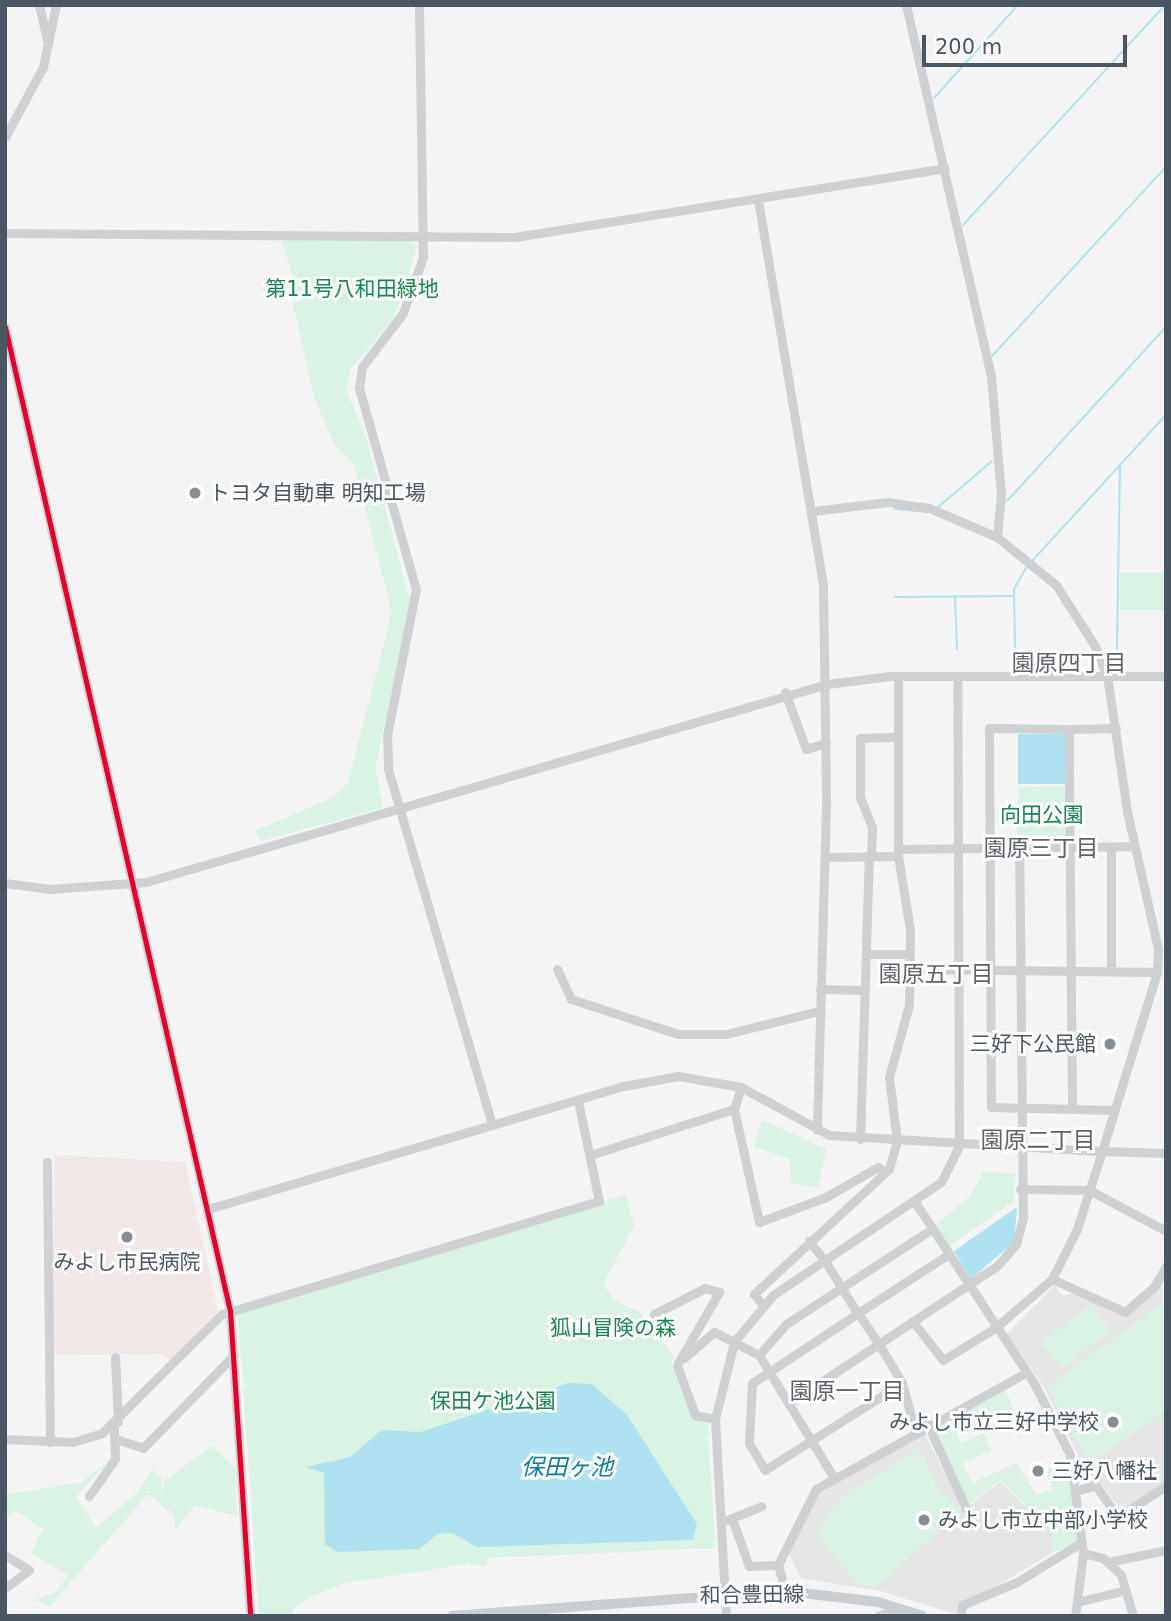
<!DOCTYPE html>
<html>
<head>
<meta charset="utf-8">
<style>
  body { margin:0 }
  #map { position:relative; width:1171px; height:1621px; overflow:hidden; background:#f4f4f4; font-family:"DejaVu Sans","Noto Sans JP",sans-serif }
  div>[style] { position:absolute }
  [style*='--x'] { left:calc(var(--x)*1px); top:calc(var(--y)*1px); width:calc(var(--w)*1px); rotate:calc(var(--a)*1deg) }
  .education>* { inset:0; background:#e6e5e6 }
  .medical>* { inset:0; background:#f1e7e6 }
  .green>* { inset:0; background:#d9f2e3 }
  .water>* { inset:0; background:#aee2f0 }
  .stream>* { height:2px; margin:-1px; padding:0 1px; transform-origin:1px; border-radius:1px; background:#aee2f0 }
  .minor>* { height:9px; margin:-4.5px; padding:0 4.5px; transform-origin:4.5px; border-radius:4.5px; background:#ced0d2 }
  .major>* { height:10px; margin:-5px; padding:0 5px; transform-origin:5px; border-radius:5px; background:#caced1 }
  .bus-1>* { height:5px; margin:-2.5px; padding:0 2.5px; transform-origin:2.5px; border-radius:2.5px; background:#e4002b }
  .dots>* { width:19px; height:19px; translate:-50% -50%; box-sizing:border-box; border:4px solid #fff; border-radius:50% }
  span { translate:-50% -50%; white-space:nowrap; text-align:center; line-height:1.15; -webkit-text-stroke:6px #fff; paint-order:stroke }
  .park-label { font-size:21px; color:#17864f }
  .poi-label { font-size:21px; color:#4a5661 }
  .left { translate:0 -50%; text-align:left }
  .right { translate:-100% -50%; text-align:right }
  .street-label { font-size:21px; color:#4a5661 }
  .neighbourhood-label { font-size:23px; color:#5f6368 }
  .water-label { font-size:23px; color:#0c7c9b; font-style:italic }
  .frame { position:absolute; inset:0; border:7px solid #4a5661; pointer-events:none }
  .scale { position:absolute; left:922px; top:35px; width:205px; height:32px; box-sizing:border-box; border:4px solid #4a5661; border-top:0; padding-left:9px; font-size:21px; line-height:24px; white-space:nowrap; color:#4a5661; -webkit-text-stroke:5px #fff; paint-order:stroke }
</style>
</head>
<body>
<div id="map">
  <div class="education">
    <div style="clip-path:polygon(1162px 1281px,1166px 1483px,1124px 1512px,1098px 1482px,1083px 1485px,1079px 1457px,1044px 1387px,1007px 1334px,1055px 1285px,1063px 1296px,1076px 1292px,1126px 1316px)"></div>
    <div style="clip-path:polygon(923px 1430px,963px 1510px,1000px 1482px,1051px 1531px,1054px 1552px,974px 1599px,959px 1615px,880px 1591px,801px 1578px,789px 1554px,812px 1499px)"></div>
  </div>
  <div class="medical">
    <div style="clip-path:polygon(55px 1155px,185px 1162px,218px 1311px,170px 1361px,163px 1354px,52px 1355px)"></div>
  </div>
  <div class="green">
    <div style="clip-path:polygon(281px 238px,409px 239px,417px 247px,394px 318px,351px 369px,346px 389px,367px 440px,411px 604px,375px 767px,383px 808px,261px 841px,255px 831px,334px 797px,348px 783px,392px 612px,354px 465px,333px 442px,314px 397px,293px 303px,300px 300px)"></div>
    <div style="clip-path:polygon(1120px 573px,1166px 573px,1166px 610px,1120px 610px)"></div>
    <div style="clip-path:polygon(1066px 786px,1066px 843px,1017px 843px,1018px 787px)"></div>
    <div style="clip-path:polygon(762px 1120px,826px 1149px,818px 1187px,791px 1183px,790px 1159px,754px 1147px)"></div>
    <div style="clip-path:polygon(983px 1172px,1015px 1174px,1014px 1201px,949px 1246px,936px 1225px,971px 1195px)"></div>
    <div style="clip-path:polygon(626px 1195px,634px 1226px,604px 1283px,613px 1300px,640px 1312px,675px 1358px,671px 1362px,686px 1401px,708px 1421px,715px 1548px,487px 1558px,486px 1566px,467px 1564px,345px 1583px,312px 1596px,292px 1610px,294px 1616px,259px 1616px,238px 1314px)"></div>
    <div style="clip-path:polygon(1163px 1303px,1166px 1411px,1089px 1464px,1047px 1386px)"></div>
    <div style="clip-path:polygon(1091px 1304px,1112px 1331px,1062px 1369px,1042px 1342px)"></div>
    <div style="clip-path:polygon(1004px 1386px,1013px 1409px,998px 1418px,980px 1413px,956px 1432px,961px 1443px,984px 1433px,991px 1450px,963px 1463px,972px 1483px,1016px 1463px,1037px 1495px,1053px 1489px,1047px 1470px,1068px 1461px,1079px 1540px,1055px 1552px,1051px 1530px,1000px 1480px,969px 1504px,963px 1498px,932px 1426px)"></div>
    <div style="clip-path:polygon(212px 1446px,235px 1468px,237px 1516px,195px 1505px,175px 1530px,175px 1516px,148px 1494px,50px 1606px,35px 1600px,56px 1592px,68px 1575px,31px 1553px,43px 1529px,15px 1510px,5px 1518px,5px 1495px,82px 1482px,111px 1459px,76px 1497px,96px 1528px,139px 1491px,152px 1469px,162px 1479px,161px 1499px,164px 1481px)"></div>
    <div style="clip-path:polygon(919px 1448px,940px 1492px,961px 1512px,876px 1587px,857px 1584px,816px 1532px,842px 1496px)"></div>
  </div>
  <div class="water">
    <div style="clip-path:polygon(1018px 734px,1066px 734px,1065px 784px,1018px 784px)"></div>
    <div style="clip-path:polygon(1017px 1207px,1014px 1242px,971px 1279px,954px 1251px)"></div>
    <div style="clip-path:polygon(569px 1383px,592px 1384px,627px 1415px,697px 1524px,693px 1540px,477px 1547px,452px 1533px,438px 1534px,419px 1549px,337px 1552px,325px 1544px,324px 1473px,306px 1467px,350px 1457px,382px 1430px,420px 1432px)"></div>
  </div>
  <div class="stream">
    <div style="--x:934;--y:98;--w:125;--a:-47.9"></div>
    <div style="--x:963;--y:225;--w:299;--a:-47.4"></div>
    <div style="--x:992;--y:356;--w:257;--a:-47.4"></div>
    <div style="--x:1007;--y:501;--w:236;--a:-47.6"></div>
    <div style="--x:937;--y:508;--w:72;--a:-40.5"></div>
    <div style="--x:895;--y:509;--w:34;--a:5"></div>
    <div style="--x:1032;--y:561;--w:198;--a:-47.5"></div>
    <div style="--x:895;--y:597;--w:118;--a:-0.5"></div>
    <div style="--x:955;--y:597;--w:52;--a:87.8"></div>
    <div style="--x:1015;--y:647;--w:58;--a:-91"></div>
    <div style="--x:1014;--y:589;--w:28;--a:-60"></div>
    <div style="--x:1117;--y:650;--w:185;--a:-89.1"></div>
  </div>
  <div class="minor">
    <div style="--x:39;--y:5;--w:40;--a:77"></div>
    <div style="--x:419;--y:5;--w:252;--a:89.1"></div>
    <div style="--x:423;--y:257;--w:59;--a:109.7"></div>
    <div style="--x:403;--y:313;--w:68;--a:127.2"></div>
    <div style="--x:362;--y:367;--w:21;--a:98"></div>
    <div style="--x:359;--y:388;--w:209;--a:74.2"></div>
    <div style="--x:416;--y:589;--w:149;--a:101.2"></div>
    <div style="--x:387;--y:735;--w:34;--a:88"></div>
    <div style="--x:388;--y:769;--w:371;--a:73.7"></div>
    <div style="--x:906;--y:5;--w:381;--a:77.1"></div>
    <div style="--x:991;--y:376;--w:118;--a:85.2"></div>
    <div style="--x:1001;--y:494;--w:43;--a:95.3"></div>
    <div style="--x:5;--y:137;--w:80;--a:-61.5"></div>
    <div style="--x:43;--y:67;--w:63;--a:-78.2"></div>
    <div style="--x:758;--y:200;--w:391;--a:80.4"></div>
    <div style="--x:823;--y:586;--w:218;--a:89.2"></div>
    <div style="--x:826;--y:804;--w:326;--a:91.6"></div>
    <div style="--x:5;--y:233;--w:510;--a:0.45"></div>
    <div style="--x:515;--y:237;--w:435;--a:-9.1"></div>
    <div style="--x:5;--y:327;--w:1009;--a:77.12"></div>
    <div style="--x:230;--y:1311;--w:306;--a:86.2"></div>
    <div style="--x:785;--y:692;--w:61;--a:69.8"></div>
    <div style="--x:806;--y:749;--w:21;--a:-17"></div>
    <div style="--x:1069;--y:729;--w:80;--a:-179.3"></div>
    <div style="--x:989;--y:728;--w:379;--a:89.7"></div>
    <div style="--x:991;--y:1107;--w:124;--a:1.4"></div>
    <div style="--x:1111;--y:848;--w:122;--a:90"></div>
    <div style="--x:899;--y:849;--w:235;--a:-0.7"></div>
    <div style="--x:871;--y:856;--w:29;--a:-88"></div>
    <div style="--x:872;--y:827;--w:31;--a:-112"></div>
    <div style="--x:860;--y:798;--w:60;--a:-90"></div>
    <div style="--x:860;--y:738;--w:38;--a:-2"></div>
    <div style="--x:825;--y:857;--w:73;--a:-0.8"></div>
    <div style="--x:5;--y:883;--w:45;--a:7.6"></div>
    <div style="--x:50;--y:889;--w:96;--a:-4.2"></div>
    <div style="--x:146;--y:882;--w:709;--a:-16.21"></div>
    <div style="--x:827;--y:684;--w:64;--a:-7.1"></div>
    <div style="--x:891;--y:676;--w:275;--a:0"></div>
    <div style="--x:866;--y:954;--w:43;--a:0"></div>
    <div style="--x:557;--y:969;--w:33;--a:65"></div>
    <div style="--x:571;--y:999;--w:113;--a:18.1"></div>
    <div style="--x:678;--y:1034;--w:48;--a:0"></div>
    <div style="--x:726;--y:1034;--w:96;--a:-13.9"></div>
    <div style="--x:909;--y:969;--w:248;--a:0.7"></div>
    <div style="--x:820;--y:989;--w:44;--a:1.3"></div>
    <div style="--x:734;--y:1109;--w:23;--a:-72"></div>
    <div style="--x:1072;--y:1109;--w:380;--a:-90.5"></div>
    <div style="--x:1069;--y:729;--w:47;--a:-1.2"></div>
    <div style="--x:860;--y:1139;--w:283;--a:-88.2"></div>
    <div style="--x:593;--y:1154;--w:148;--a:-17.7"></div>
    <div style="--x:734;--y:1109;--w:116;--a:77.5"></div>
    <div style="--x:759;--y:1222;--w:69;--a:-20.3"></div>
    <div style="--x:824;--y:1198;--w:62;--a:-29.9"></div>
    <div style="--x:878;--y:1167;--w:9;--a:32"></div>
    <div style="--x:47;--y:1162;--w:280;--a:89.4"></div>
    <div style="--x:1020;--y:1189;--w:69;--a:0.8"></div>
    <div style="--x:1089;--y:1190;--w:87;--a:28"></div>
    <div style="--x:915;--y:1202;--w:219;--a:56.7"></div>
    <div style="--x:1035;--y:1385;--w:78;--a:63.4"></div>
    <div style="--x:1070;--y:1455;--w:99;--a:82.4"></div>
    <div style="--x:1083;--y:1553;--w:64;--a:97.2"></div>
    <div style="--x:208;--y:1209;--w:434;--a:-16.5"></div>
    <div style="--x:624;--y:1086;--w:55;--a:-10.5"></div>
    <div style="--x:678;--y:1076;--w:64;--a:9.9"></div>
    <div style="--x:741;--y:1087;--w:100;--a:28.6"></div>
    <div style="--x:829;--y:1135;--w:273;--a:3.4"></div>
    <div style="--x:1102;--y:1151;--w:187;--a:-72.9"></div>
    <div style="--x:1157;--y:972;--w:23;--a:-88"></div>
    <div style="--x:1158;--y:949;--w:141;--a:-102.7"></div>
    <div style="--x:1127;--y:811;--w:136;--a:-98.4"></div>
    <div style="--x:1107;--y:676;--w:32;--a:-112"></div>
    <div style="--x:1095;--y:646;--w:72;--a:-122.6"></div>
    <div style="--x:1056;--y:585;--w:76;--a:-140.9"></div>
    <div style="--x:997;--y:537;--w:74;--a:-156.9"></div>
    <div style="--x:929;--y:508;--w:41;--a:-171.7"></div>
    <div style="--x:888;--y:502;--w:75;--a:173.1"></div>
    <div style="--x:809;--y:1241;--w:26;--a:51"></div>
    <div style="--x:825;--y:1261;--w:59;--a:58.2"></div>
    <div style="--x:856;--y:1311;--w:3;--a:45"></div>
    <div style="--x:858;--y:1313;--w:37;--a:56"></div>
    <div style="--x:879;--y:1344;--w:45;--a:59.5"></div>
    <div style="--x:902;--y:1383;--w:162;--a:147.6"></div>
    <div style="--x:765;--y:1470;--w:31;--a:-121"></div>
    <div style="--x:749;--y:1443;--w:60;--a:-87.1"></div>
    <div style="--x:752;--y:1383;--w:20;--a:-33"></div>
    <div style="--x:769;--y:1372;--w:107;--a:-33.5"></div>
    <div style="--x:858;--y:1313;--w:108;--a:-33"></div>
    <div style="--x:1052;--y:1279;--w:80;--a:24.3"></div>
    <div style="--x:1125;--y:1312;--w:38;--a:-41"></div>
    <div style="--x:1154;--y:1287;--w:24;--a:-60"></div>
    <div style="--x:762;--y:1304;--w:13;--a:-129"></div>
    <div style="--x:754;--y:1294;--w:184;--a:-42.8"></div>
    <div style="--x:889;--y:1169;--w:29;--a:-74"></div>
    <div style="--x:897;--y:1141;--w:64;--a:-97.1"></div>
    <div style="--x:889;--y:1077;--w:75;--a:-74.5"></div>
    <div style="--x:909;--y:1005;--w:75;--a:-89.2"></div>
    <div style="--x:910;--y:930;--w:75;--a:-99.2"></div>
    <div style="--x:898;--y:856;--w:180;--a:-90"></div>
    <div style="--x:654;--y:1314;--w:57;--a:-27"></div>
    <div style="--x:705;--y:1288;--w:15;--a:16"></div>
    <div style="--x:719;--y:1292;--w:84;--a:119.9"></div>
    <div style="--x:677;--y:1365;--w:53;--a:70.2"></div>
    <div style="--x:695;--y:1415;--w:20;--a:11"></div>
    <div style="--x:914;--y:1323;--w:47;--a:51.9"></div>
    <div style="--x:943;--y:1360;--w:61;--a:-31.6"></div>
    <div style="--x:995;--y:1328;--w:75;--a:-40.7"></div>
    <div style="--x:1052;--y:1279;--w:56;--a:-63.4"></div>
    <div style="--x:1077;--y:1229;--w:82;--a:-72.2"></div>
    <div style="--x:1102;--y:1151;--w:64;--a:1.8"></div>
    <div style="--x:759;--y:1355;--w:41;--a:-48.9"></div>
    <div style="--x:786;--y:1324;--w:174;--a:-33.1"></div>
    <div style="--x:115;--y:1357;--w:65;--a:87.4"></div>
    <div style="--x:684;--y:1358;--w:40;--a:-41"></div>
    <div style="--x:714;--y:1332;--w:51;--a:27.1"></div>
    <div style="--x:759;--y:1355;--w:144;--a:58.6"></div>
    <div style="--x:902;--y:1383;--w:50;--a:74.8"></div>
    <div style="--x:789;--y:1403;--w:249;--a:-33.4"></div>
    <div style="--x:997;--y:1266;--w:29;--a:-49"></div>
    <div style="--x:1016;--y:1244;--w:28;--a:-75"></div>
    <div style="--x:1023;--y:1217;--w:369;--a:-90.6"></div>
    <div style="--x:927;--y:1423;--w:94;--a:65.4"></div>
    <div style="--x:5;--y:1439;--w:68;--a:2.5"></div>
    <div style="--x:73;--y:1442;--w:30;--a:-17"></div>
    <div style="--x:102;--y:1433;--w:169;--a:-44.8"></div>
    <div style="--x:222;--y:1314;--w:394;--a:-16.7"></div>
    <div style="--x:599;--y:1201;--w:102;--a:-101.9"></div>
    <div style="--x:119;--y:1440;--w:25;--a:18"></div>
    <div style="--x:143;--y:1448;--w:130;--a:-45.6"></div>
    <div style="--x:1078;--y:1490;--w:18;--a:-13"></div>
    <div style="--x:1096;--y:1486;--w:38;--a:55"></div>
    <div style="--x:1118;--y:1517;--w:57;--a:-32.9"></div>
    <div style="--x:89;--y:1496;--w:45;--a:-54.9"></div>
    <div style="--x:115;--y:1459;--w:35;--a:-92"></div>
    <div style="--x:732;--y:1519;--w:50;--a:70.1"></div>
    <div style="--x:749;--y:1566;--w:29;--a:-2"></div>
    <div style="--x:727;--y:1520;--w:37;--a:-22"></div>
    <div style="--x:1083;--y:1553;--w:21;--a:14"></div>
    <div style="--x:1103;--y:1558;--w:25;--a:43"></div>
    <div style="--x:1121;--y:1575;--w:43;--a:73.7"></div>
    <div style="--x:5;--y:1555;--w:28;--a:32"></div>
    <div style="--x:29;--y:1570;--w:30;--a:143"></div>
    <div style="--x:1108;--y:1562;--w:59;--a:-11.7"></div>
    <div style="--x:785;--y:1591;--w:27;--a:-105"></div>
    <div style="--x:778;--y:1565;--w:85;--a:-63.4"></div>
    <div style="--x:816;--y:1489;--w:239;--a:-29"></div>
    <div style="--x:1077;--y:1602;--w:50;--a:-13.8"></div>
    <div style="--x:726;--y:1616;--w:197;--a:-93.2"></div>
    <div style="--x:715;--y:1419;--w:79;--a:-76.1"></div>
    <div style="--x:734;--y:1342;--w:61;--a:-50.3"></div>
    <div style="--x:773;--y:1295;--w:202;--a:-33.9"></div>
    <div style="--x:941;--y:1182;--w:40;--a:-63.4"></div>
    <div style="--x:959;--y:1146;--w:469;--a:-90.2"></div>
    <div style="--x:878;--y:1616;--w:23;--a:-20"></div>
    <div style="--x:961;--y:1616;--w:11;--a:-85"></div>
    <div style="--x:962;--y:1605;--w:60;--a:-22.7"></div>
    <div style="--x:1017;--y:1582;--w:76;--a:-31.6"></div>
  </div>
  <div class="major">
    <div style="--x:452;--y:1616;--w:334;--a:-4.3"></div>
    <div style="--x:785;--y:1591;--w:94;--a:6.7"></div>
    <div style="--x:878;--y:1602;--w:47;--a:17.3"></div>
  </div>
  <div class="bus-1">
    <div style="--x:5;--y:327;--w:1009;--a:77.12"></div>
    <div style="--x:230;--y:1311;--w:306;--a:86.2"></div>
  </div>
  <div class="dots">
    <div style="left:195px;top:493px;background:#868d94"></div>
    <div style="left:1110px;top:1044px;background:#868d94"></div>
    <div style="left:127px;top:1237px;background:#868d94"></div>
    <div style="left:1113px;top:1422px;background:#868d94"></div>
    <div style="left:1038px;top:1471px;background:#868d94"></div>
    <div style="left:924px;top:1520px;background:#868d94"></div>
  </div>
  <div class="park-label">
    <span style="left:352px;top:289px">第11号八和田緑地</span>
    <span style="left:1042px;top:815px">向田公園</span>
    <span style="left:613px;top:1328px">狐山冒険の森</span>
    <span style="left:493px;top:1401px">保田ケ池公園</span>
  </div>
  <div class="poi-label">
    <span class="left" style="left:209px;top:493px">トヨタ自動車 明知工場</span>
    <span class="right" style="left:1096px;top:1044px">三好下公民館</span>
    <span style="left:127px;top:1262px">みよし市民病院</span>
    <span class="right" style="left:1099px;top:1422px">みよし市立三好中学校</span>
    <span class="left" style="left:1052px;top:1471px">三好八幡社</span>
    <span class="left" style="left:938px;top:1520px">みよし市立中部小学校</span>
  </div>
  <div class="street-label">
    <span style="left:752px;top:1595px;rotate:-1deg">和合豊田線</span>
  </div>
  <div class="neighbourhood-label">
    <span style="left:1069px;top:663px">園原四丁目</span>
    <span style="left:1041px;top:848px">園原三丁目</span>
    <span style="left:936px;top:974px">園原五丁目</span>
    <span style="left:1038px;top:1140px">園原二丁目</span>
    <span style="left:847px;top:1391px">園原一丁目</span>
  </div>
  <div class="water-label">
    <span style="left:567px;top:1467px">保田ヶ池</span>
  </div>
  <div class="frame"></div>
  <div class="scale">200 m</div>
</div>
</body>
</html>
